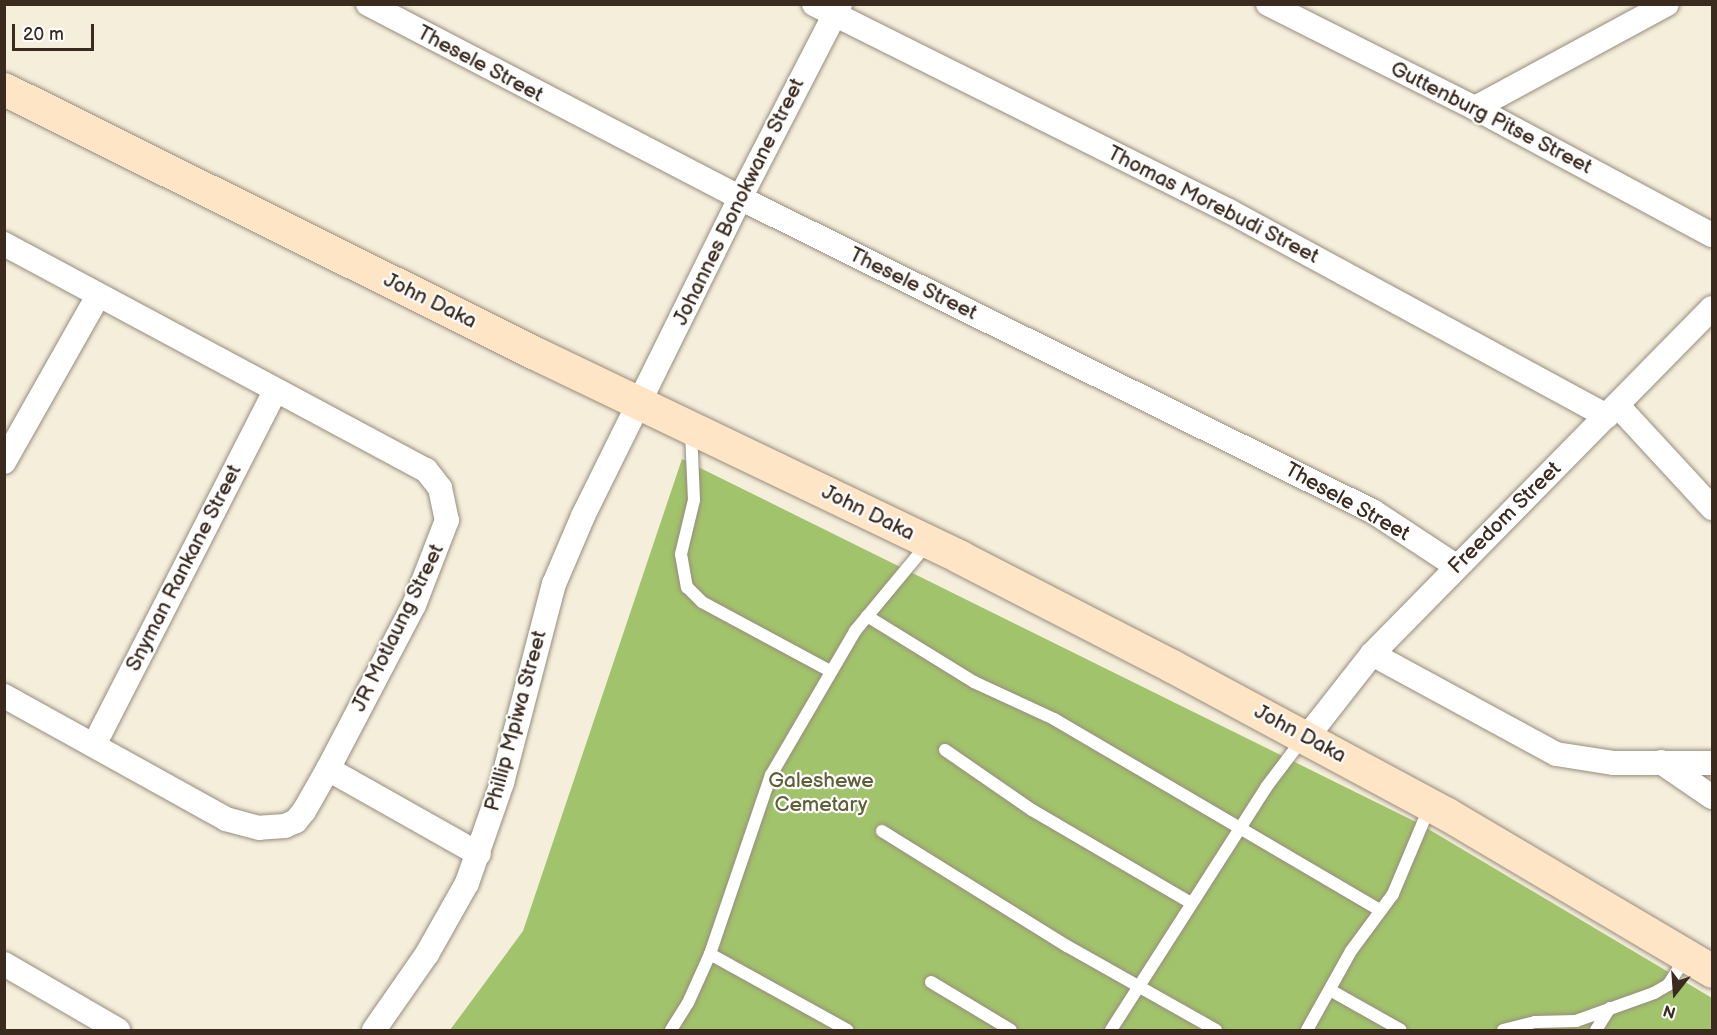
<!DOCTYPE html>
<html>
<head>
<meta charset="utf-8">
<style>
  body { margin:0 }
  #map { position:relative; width:1717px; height:1035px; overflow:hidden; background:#f4eedb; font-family:"Balsamiq Sans",sans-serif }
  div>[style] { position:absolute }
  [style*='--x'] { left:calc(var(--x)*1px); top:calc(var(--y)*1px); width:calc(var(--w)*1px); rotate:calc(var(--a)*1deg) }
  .green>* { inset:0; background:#a1c36b }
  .roads { filter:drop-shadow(0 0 2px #988c7c) drop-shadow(0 0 2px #988c7c) }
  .lane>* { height:12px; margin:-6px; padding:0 6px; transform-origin:6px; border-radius:6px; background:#fff }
  .street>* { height:24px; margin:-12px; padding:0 12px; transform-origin:12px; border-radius:12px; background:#fff }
  .secondary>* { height:33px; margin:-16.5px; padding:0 16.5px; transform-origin:16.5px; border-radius:16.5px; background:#fee5c5 }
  span { translate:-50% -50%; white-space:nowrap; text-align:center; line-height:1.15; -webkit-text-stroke:4.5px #fff; paint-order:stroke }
  .street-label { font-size:21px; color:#3b2a1e }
  .park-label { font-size:21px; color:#5f6039 }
  .frame { position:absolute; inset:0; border:6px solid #3b2a1e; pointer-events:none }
  .north { position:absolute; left:1645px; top:963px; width:60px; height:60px; -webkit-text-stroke:4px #fff; paint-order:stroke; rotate:197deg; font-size:16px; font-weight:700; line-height:24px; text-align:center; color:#3b2a1e }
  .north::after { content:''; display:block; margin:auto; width:21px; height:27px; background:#3b2a1e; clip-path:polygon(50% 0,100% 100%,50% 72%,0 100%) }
  .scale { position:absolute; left:12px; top:24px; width:82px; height:27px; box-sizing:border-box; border:3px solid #3b2a1e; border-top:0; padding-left:8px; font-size:18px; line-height:21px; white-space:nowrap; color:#3b2a1e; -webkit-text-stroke:4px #fff; paint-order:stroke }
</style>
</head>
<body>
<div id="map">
  <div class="green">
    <div style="clip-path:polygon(682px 459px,1420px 824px,1712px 998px,1712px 1030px,450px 1030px,523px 931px)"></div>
  </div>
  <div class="roads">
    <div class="lane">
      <div style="--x:691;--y:431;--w:69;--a:87.5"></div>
      <div style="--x:694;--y:500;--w:56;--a:103.5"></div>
      <div style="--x:681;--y:554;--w:34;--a:80"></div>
      <div style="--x:687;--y:587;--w:21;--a:45"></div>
      <div style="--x:702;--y:602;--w:145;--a:28.3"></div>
      <div style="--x:867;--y:616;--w:126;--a:31.7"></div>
      <div style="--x:974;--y:682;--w:88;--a:24.8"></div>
      <div style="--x:1054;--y:719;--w:378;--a:30.4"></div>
      <div style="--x:945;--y:750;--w:106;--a:34.6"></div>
      <div style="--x:1032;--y:810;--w:184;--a:30.3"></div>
      <div style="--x:882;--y:831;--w:218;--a:31.9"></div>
      <div style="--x:1067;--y:946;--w:171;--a:29.4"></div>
      <div style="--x:710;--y:954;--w:157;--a:29"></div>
      <div style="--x:931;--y:982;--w:93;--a:31"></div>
      <div style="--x:1330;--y:990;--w:81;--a:29.4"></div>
      <div style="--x:671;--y:1030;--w:32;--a:-58"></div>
      <div style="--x:688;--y:1003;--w:54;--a:-65.8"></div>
      <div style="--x:710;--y:954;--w:189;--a:-71.2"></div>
      <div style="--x:771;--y:775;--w:167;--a:-59.7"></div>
      <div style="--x:855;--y:631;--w:114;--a:-50.3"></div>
      <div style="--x:1111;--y:1030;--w:290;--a:-57.4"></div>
      <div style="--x:1267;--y:786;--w:61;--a:-52.9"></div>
      <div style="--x:1307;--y:1030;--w:90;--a:-60.9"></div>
      <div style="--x:1351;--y:951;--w:71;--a:-53.6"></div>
      <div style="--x:1393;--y:894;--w:95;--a:-67.2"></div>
      <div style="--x:1503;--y:1030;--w:33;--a:-14"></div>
      <div style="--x:1535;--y:1022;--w:41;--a:-1.4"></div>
      <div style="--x:1576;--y:1021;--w:83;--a:-19.7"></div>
      <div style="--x:1654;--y:993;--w:16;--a:-30"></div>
      <div style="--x:1668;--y:985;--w:33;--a:-57"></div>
      <div style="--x:1596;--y:1030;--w:26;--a:-58"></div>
    </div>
    <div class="street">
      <div style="--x:368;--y:4;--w:420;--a:27.5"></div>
      <div style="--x:740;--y:198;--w:707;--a:26.35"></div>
      <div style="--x:1374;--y:512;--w:98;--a:33.4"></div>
      <div style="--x:814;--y:4;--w:464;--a:26.5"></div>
      <div style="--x:1229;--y:211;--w:430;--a:28.5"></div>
      <div style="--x:1268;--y:4;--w:232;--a:26.7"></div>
      <div style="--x:1475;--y:108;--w:269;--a:28.2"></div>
      <div style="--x:1475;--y:108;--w:218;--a:-28.4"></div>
      <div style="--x:4;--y:244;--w:479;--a:28.2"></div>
      <div style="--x:426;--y:470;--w:23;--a:52"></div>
      <div style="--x:440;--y:488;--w:33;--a:78"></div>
      <div style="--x:447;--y:520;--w:91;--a:111.2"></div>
      <div style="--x:414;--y:605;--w:185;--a:117.7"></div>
      <div style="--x:328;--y:769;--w:48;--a:119.7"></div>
      <div style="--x:304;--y:811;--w:13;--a:129"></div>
      <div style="--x:296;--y:821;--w:12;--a:156"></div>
      <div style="--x:285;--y:826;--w:26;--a:176"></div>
      <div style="--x:259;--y:828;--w:34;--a:-165"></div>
      <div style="--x:226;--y:819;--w:254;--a:-151"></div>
      <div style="--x:1618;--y:406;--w:139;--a:47.3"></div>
      <div style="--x:4;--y:462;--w:191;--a:-60.5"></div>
      <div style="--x:1372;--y:654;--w:209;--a:28.5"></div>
      <div style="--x:1556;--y:754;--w:59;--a:8.8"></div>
      <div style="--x:1614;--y:763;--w:98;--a:0"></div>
      <div style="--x:1307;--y:737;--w:105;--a:-51.9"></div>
      <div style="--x:1372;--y:654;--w:485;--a:-45.5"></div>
      <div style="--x:94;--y:745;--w:398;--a:-62.9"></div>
      <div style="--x:1661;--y:762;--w:62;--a:34.5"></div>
      <div style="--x:328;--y:769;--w:173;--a:29.4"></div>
      <div style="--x:4;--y:964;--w:132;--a:30.1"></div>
      <div style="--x:374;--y:1030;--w:93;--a:-55.1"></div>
      <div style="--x:427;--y:954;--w:81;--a:-60.6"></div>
      <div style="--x:467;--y:883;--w:106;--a:-70.7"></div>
      <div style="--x:502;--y:783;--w:206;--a:-75.4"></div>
      <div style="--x:554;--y:584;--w:74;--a:-66.9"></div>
      <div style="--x:583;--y:516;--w:355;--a:-63.7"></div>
      <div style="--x:740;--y:198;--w:218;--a:-62.7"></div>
    </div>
    <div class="secondary">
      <div style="--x:4;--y:89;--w:597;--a:26.44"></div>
      <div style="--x:539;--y:355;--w:467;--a:25.6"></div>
      <div style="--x:960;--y:557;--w:238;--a:27.2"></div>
      <div style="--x:1172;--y:666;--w:312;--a:28.3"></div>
      <div style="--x:1447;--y:814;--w:308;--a:30.6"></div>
    </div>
  </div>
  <div class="street-label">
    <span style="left:480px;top:64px;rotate:28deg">Thesele Street</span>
    <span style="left:1491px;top:118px;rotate:27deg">Guttenburg Pitse Street</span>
    <span style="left:739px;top:202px;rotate:-64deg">Johannes Bonokwane Street</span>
    <span style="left:1213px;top:205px;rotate:27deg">Thomas Morebudi Street</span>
    <span style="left:913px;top:284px;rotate:26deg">Thesele Street</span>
    <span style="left:430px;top:301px;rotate:26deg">John Daka</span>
    <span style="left:1347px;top:502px;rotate:29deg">Thesele Street</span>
    <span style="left:868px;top:513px;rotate:26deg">John Daka</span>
    <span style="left:1505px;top:518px;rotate:-45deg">Freedom Street</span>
    <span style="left:184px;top:568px;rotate:-63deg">Snyman Rankane Street</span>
    <span style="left:398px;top:628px;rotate:-64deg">JR Motlaung Street</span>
    <span style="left:516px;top:721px;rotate:-75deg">Phillip Mpiwa Street</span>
    <span style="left:1300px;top:734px;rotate:28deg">John Daka</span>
  </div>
  <div class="park-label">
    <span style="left:821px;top:793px">Galeshewe<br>Cemetary</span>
  </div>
  <div class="frame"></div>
  <div class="north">N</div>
  <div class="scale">20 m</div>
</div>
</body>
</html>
